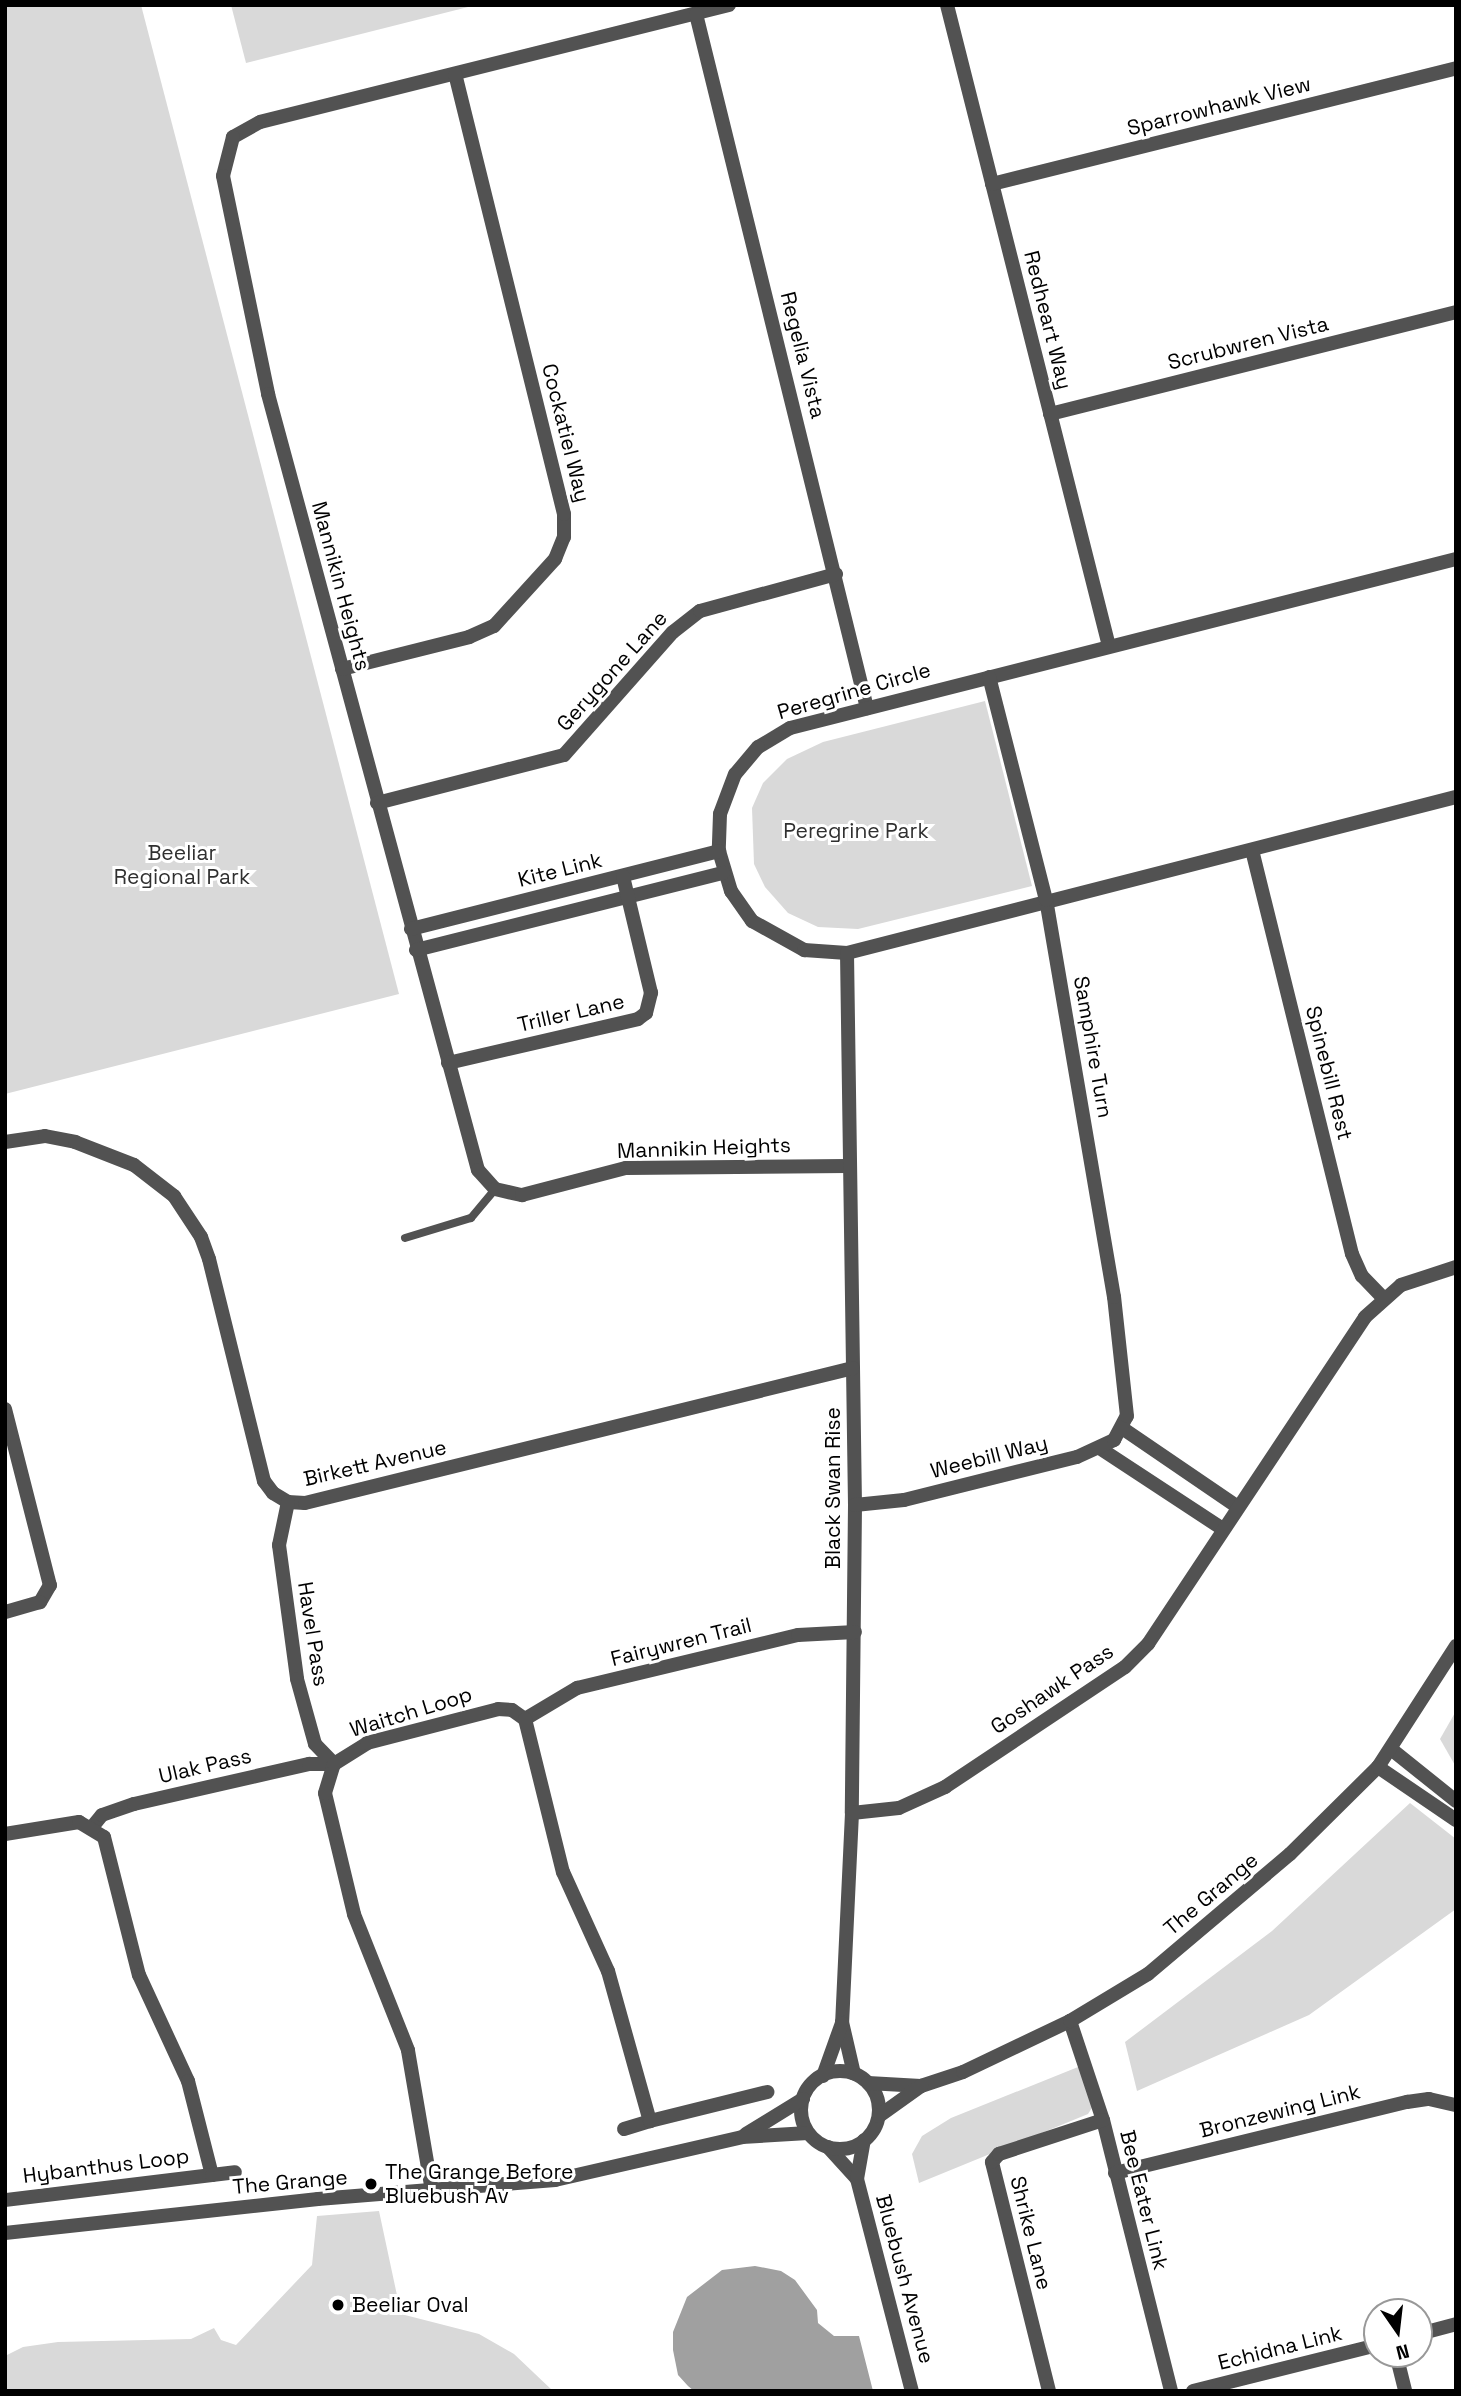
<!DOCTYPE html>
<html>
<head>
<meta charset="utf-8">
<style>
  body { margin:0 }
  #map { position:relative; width:1461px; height:2396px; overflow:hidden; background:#fff; font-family:"Space Grotesk",sans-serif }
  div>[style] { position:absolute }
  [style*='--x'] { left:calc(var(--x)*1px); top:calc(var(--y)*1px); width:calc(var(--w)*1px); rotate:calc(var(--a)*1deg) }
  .green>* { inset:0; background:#d9d9d9 }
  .water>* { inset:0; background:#a0a0a0 }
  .service>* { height:8px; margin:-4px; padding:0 4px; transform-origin:4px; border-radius:4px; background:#525252 }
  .minor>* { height:14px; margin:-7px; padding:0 7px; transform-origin:7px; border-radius:7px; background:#525252 }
  .tertiary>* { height:14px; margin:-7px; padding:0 7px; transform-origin:7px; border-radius:7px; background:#525252 }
  .tertiary>.ring { margin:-7px; padding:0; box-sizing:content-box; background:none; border:14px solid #525252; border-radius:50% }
  .dots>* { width:19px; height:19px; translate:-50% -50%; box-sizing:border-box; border:4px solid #fff; border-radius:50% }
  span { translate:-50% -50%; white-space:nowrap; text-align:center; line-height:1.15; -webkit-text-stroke:6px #fff; paint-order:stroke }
  .street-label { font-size:21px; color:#000 }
  .park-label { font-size:21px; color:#303030 }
  .poi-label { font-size:21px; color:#000 }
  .left { translate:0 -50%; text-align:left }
  .frame { position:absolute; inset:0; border:7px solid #000; pointer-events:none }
  .north { position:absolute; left:1363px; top:2298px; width:70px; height:70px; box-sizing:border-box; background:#fff; border:2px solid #999; border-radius:50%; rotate:166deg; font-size:19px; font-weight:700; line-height:28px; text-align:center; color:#000 }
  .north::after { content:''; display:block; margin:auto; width:24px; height:32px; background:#000; clip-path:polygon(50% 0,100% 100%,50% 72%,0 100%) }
</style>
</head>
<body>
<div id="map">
  <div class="green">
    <div style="clip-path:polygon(5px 5px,141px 5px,399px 994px,5px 1094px)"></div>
    <div style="clip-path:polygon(231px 5px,476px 5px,246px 63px)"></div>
    <div style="clip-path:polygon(985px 701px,1032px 886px,858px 929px,818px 927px,788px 913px,765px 887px,754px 864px,752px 808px,763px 783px,787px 759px,823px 742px)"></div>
    <div style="clip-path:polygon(1456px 1711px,1456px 1767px,1440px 1739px)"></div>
    <div style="clip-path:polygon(1410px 1803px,1456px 1839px,1456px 1909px,1309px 2015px,1137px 2091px,1125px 2042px,1272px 1931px)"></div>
    <div style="clip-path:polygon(1083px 2065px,1095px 2103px,1088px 2114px,919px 2183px,912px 2154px,922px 2136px,951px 2118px)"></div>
    <div style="clip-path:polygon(379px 2211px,401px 2314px,479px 2334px,514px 2354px,553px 2391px,5px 2391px,5px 2356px,23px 2347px,58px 2342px,191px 2339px,214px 2328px,221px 2340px,236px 2345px,312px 2265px,317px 2216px)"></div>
  </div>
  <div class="water">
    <div style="clip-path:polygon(755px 2266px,781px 2271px,795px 2280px,817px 2310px,818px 2323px,834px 2336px,859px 2336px,873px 2391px,694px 2391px,688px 2386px,678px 2375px,673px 2350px,673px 2332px,687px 2297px,722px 2270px)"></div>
  </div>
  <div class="service">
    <div style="--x:405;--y:1238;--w:69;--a:-16.9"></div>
    <div style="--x:471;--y:1218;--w:38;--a:-50"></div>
  </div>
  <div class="minor">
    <div style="--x:729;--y:5;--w:483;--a:166"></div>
    <div style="--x:260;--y:122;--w:31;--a:151"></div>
    <div style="--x:233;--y:137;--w:40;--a:104.4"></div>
    <div style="--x:223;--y:176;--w:223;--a:78.3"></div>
    <div style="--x:268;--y:394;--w:804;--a:74.86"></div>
    <div style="--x:478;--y:1170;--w:25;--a:48"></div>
    <div style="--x:495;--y:1189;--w:28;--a:13"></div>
    <div style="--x:522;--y:1195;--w:107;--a:-14.6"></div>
    <div style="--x:626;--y:1168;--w:221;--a:-0.5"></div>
    <div style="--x:947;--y:5;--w:661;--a:75.82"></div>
    <div style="--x:696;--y:14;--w:715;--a:76.16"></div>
    <div style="--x:992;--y:184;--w:478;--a:-14"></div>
    <div style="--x:1050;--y:414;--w:419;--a:-14.1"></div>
    <div style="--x:1456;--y:559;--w:687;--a:165.76"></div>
    <div style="--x:790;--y:728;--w:37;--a:149"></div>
    <div style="--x:758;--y:747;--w:35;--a:130"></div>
    <div style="--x:735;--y:774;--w:43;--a:110.6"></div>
    <div style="--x:720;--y:814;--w:37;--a:92"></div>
    <div style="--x:719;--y:851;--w:42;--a:73.3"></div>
    <div style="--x:731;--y:891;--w:37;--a:55"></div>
    <div style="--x:752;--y:921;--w:60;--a:29.1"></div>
    <div style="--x:804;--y:950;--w:43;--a:4"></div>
    <div style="--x:847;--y:953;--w:629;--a:-14.37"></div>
    <div style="--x:342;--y:669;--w:131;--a:-14.1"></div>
    <div style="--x:469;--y:637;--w:27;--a:-24"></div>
    <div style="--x:494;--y:626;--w:91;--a:-47.7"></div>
    <div style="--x:555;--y:559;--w:24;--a:-68"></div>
    <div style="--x:564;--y:537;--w:23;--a:-90"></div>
    <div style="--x:564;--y:514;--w:453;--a:-103.9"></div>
    <div style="--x:377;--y:803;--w:193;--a:-14.4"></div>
    <div style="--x:564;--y:755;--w:164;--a:-48.5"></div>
    <div style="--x:673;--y:632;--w:34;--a:-38"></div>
    <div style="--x:700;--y:611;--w:141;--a:-15.2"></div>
    <div style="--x:1252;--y:850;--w:416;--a:76.1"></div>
    <div style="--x:1352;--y:1254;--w:24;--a:66"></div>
    <div style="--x:1362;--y:1276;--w:30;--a:46"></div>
    <div style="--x:411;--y:929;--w:318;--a:-14.2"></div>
    <div style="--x:416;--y:950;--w:317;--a:-14.1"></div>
    <div style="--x:847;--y:953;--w:552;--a:89.17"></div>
    <div style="--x:855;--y:1505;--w:308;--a:90.6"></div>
    <div style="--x:852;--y:1813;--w:209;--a:92.7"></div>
    <div style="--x:842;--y:2022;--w:53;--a:77"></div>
    <div style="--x:448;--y:1063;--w:195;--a:-13"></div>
    <div style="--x:638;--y:1019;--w:10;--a:-37"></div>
    <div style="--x:646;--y:1013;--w:21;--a:-76"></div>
    <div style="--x:651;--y:993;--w:120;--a:-103.5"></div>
    <div style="--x:5;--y:1142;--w:40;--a:-8.5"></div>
    <div style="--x:45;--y:1136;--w:31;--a:11"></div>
    <div style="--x:75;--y:1142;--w:63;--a:21.3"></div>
    <div style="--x:134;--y:1165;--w:51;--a:37.8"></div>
    <div style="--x:174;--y:1196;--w:49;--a:56.6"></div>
    <div style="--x:201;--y:1237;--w:23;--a:70"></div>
    <div style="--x:209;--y:1259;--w:229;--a:76.1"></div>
    <div style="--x:264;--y:1481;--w:15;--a:53"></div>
    <div style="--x:273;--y:1493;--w:17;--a:31"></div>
    <div style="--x:288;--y:1502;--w:17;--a:3"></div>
    <div style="--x:305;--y:1503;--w:564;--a:-13.84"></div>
    <div style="--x:5;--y:1409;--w:182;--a:75.7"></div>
    <div style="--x:50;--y:1585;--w:20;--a:120"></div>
    <div style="--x:40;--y:1602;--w:36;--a:164"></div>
    <div style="--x:1122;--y:1428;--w:140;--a:34.3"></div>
    <div style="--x:1101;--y:1449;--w:146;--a:33.3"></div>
    <div style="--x:288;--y:1502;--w:44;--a:101.8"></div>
    <div style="--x:279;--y:1545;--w:135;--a:82.3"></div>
    <div style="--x:297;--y:1679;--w:67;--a:74.5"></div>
    <div style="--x:315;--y:1744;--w:28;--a:46"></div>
    <div style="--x:855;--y:1505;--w:49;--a:-5.8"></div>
    <div style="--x:904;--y:1500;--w:178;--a:-14"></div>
    <div style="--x:1077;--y:1457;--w:41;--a:-24.7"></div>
    <div style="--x:1114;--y:1440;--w:27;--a:-62"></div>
    <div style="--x:1127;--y:1416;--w:120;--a:-96.2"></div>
    <div style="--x:1114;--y:1297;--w:403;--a:-99.7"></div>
    <div style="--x:1046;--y:900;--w:230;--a:-104.3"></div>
    <div style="--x:525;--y:1719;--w:61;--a:-30.8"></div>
    <div style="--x:577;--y:1688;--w:227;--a:-13.5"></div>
    <div style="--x:798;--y:1635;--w:57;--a:-3"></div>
    <div style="--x:1391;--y:1749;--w:83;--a:38.7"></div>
    <div style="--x:1378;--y:1767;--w:94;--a:34.2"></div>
    <div style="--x:852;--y:1813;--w:47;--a:-6.1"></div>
    <div style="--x:899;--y:1808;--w:51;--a:-24.5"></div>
    <div style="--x:945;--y:1787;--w:216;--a:-33.7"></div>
    <div style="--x:1125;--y:1667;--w:33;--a:-45"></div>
    <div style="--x:1148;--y:1644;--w:392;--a:-56.4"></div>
    <div style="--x:1365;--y:1317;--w:48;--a:-41.6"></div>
    <div style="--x:1401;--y:1285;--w:58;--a:-18.1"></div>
    <div style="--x:93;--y:1826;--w:14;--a:-51"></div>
    <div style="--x:102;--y:1815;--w:34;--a:-19"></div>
    <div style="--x:134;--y:1804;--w:180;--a:-12.9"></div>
    <div style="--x:309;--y:1764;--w:25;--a:0"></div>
    <div style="--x:5;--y:1834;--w:75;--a:-9.2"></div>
    <div style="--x:79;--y:1822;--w:29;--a:31"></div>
    <div style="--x:104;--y:1837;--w:142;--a:75.8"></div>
    <div style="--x:139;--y:1975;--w:117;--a:65.2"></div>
    <div style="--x:188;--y:2081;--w:97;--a:75.7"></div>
    <div style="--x:212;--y:2175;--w:209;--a:173.1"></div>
    <div style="--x:1070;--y:2021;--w:104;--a:71.6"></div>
    <div style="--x:1103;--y:2120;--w:279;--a:75.9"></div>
    <div style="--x:823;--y:2076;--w:56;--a:-70.3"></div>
    <div style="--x:624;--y:2129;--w:27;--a:-17"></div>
    <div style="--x:828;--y:2147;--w:43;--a:47.8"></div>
    <div style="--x:857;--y:2179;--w:219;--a:75.5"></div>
    <div style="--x:1115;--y:2173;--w:301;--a:-13.7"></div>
    <div style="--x:1407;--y:2102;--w:22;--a:-8"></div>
    <div style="--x:1429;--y:2099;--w:28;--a:13"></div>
    <div style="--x:212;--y:2175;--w:23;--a:-7"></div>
    <div style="--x:857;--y:2179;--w:39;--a:-80"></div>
    <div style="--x:432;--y:2191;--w:143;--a:-99.7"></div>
    <div style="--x:408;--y:2050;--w:146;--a:-111.7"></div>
    <div style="--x:354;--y:1914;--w:124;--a:-103.5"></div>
    <div style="--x:325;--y:1793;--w:30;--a:-73"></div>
    <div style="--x:334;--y:1764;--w:39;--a:-32"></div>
    <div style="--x:367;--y:1743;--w:135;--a:-14.5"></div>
    <div style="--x:498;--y:1709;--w:14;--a:4"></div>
    <div style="--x:512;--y:1710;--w:16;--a:35"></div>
    <div style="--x:525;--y:1719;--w:158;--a:76.1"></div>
    <div style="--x:563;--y:1872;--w:109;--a:65.6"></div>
    <div style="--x:608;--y:1971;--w:156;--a:74.4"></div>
    <div style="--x:650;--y:2121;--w:121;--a:-13.9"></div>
    <div style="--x:1419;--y:2334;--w:38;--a:-15"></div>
    <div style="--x:1396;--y:2354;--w:38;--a:76"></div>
    <div style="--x:1049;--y:2391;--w:236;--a:-104"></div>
    <div style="--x:992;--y:2162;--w:11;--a:-49"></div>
    <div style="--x:999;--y:2154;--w:109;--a:-18.1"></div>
    <div style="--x:1193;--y:2391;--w:190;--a:-14"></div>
  </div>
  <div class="tertiary">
    <div class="ring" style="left:801px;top:2071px;width:64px;height:64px"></div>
    <div style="--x:868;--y:2083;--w:53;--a:3.2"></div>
    <div style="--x:921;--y:2086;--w:44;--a:-18.4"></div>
    <div style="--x:963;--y:2072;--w:119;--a:-25.5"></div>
    <div style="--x:1070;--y:2021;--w:91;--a:-31.1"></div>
    <div style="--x:1148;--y:1974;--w:186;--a:-40.2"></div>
    <div style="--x:1290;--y:1854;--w:124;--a:-44.7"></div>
    <div style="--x:1378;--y:1767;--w:144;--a:-57.2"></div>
    <div style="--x:879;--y:2116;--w:52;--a:-35.5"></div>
    <div style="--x:746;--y:2134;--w:67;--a:-31.6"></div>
    <div style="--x:5;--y:2233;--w:315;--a:-6.2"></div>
    <div style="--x:318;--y:2199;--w:238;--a:-4.6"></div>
    <div style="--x:555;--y:2180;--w:192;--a:-12.9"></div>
    <div style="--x:742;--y:2137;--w:66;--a:-3.5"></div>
  </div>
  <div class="dots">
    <div style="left:371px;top:2184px;background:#000"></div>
    <div style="left:338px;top:2305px;background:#000"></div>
  </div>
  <div class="street-label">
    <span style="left:1219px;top:106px;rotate:-14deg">Sparrowhawk View</span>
    <span style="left:1048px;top:320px;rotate:76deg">Redheart Way</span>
    <span style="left:1248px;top:343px;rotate:-14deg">Scrubwren Vista</span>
    <span style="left:803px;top:355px;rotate:76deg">Regelia Vista</span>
    <span style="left:566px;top:433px;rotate:76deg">Cockatiel Way</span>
    <span style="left:341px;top:586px;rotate:75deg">Mannikin Heights</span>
    <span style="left:612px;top:671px;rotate:-48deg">Gerygone Lane</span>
    <span style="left:854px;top:691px;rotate:-16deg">Peregrine Circle</span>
    <span style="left:560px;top:870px;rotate:-14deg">Kite Link</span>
    <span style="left:571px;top:1013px;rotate:-13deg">Triller Lane</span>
    <span style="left:1093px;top:1047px;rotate:80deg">Samphire Turn</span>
    <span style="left:1329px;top:1073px;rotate:76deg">Spinebill Rest</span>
    <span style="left:704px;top:1148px;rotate:-2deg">Mannikin Heights</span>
    <span style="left:989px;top:1457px;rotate:-14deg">Weebill Way</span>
    <span style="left:375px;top:1463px;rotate:-13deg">Birkett Avenue</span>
    <span style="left:833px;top:1488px;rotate:-90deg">Black Swan Rise</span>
    <span style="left:313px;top:1634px;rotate:81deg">Havel Pass</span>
    <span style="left:681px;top:1642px;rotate:-14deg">Fairywren Trail</span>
    <span style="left:1052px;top:1689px;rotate:-34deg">Goshawk Pass</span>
    <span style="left:411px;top:1712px;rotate:-17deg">Waitch Loop</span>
    <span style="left:205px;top:1766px;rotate:-13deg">Ulak Pass</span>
    <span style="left:1211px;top:1894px;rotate:-40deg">The Grange</span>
    <span style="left:1280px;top:2111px;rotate:-14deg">Bronzewing Link</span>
    <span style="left:106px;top:2166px;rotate:-7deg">Hybanthus Loop</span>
    <span style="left:290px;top:2182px;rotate:-5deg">The Grange</span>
    <span style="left:1144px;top:2200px;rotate:76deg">Bee Eater Link</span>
    <span style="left:1031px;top:2233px;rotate:76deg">Shrike Lane</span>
    <span style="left:905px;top:2279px;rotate:75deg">Bluebush Avenue</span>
    <span style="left:1280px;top:2348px;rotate:-14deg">Echidna Link</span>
  </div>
  <div class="park-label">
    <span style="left:856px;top:831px">Peregrine Park</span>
    <span style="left:182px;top:865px">Beeliar<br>Regional Park</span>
  </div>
  <div class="poi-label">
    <span class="left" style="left:385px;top:2184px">The Grange Before<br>Bluebush Av</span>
    <span class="left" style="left:352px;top:2305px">Beeliar Oval</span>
  </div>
  <div class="frame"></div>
  <div class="north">N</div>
</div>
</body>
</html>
